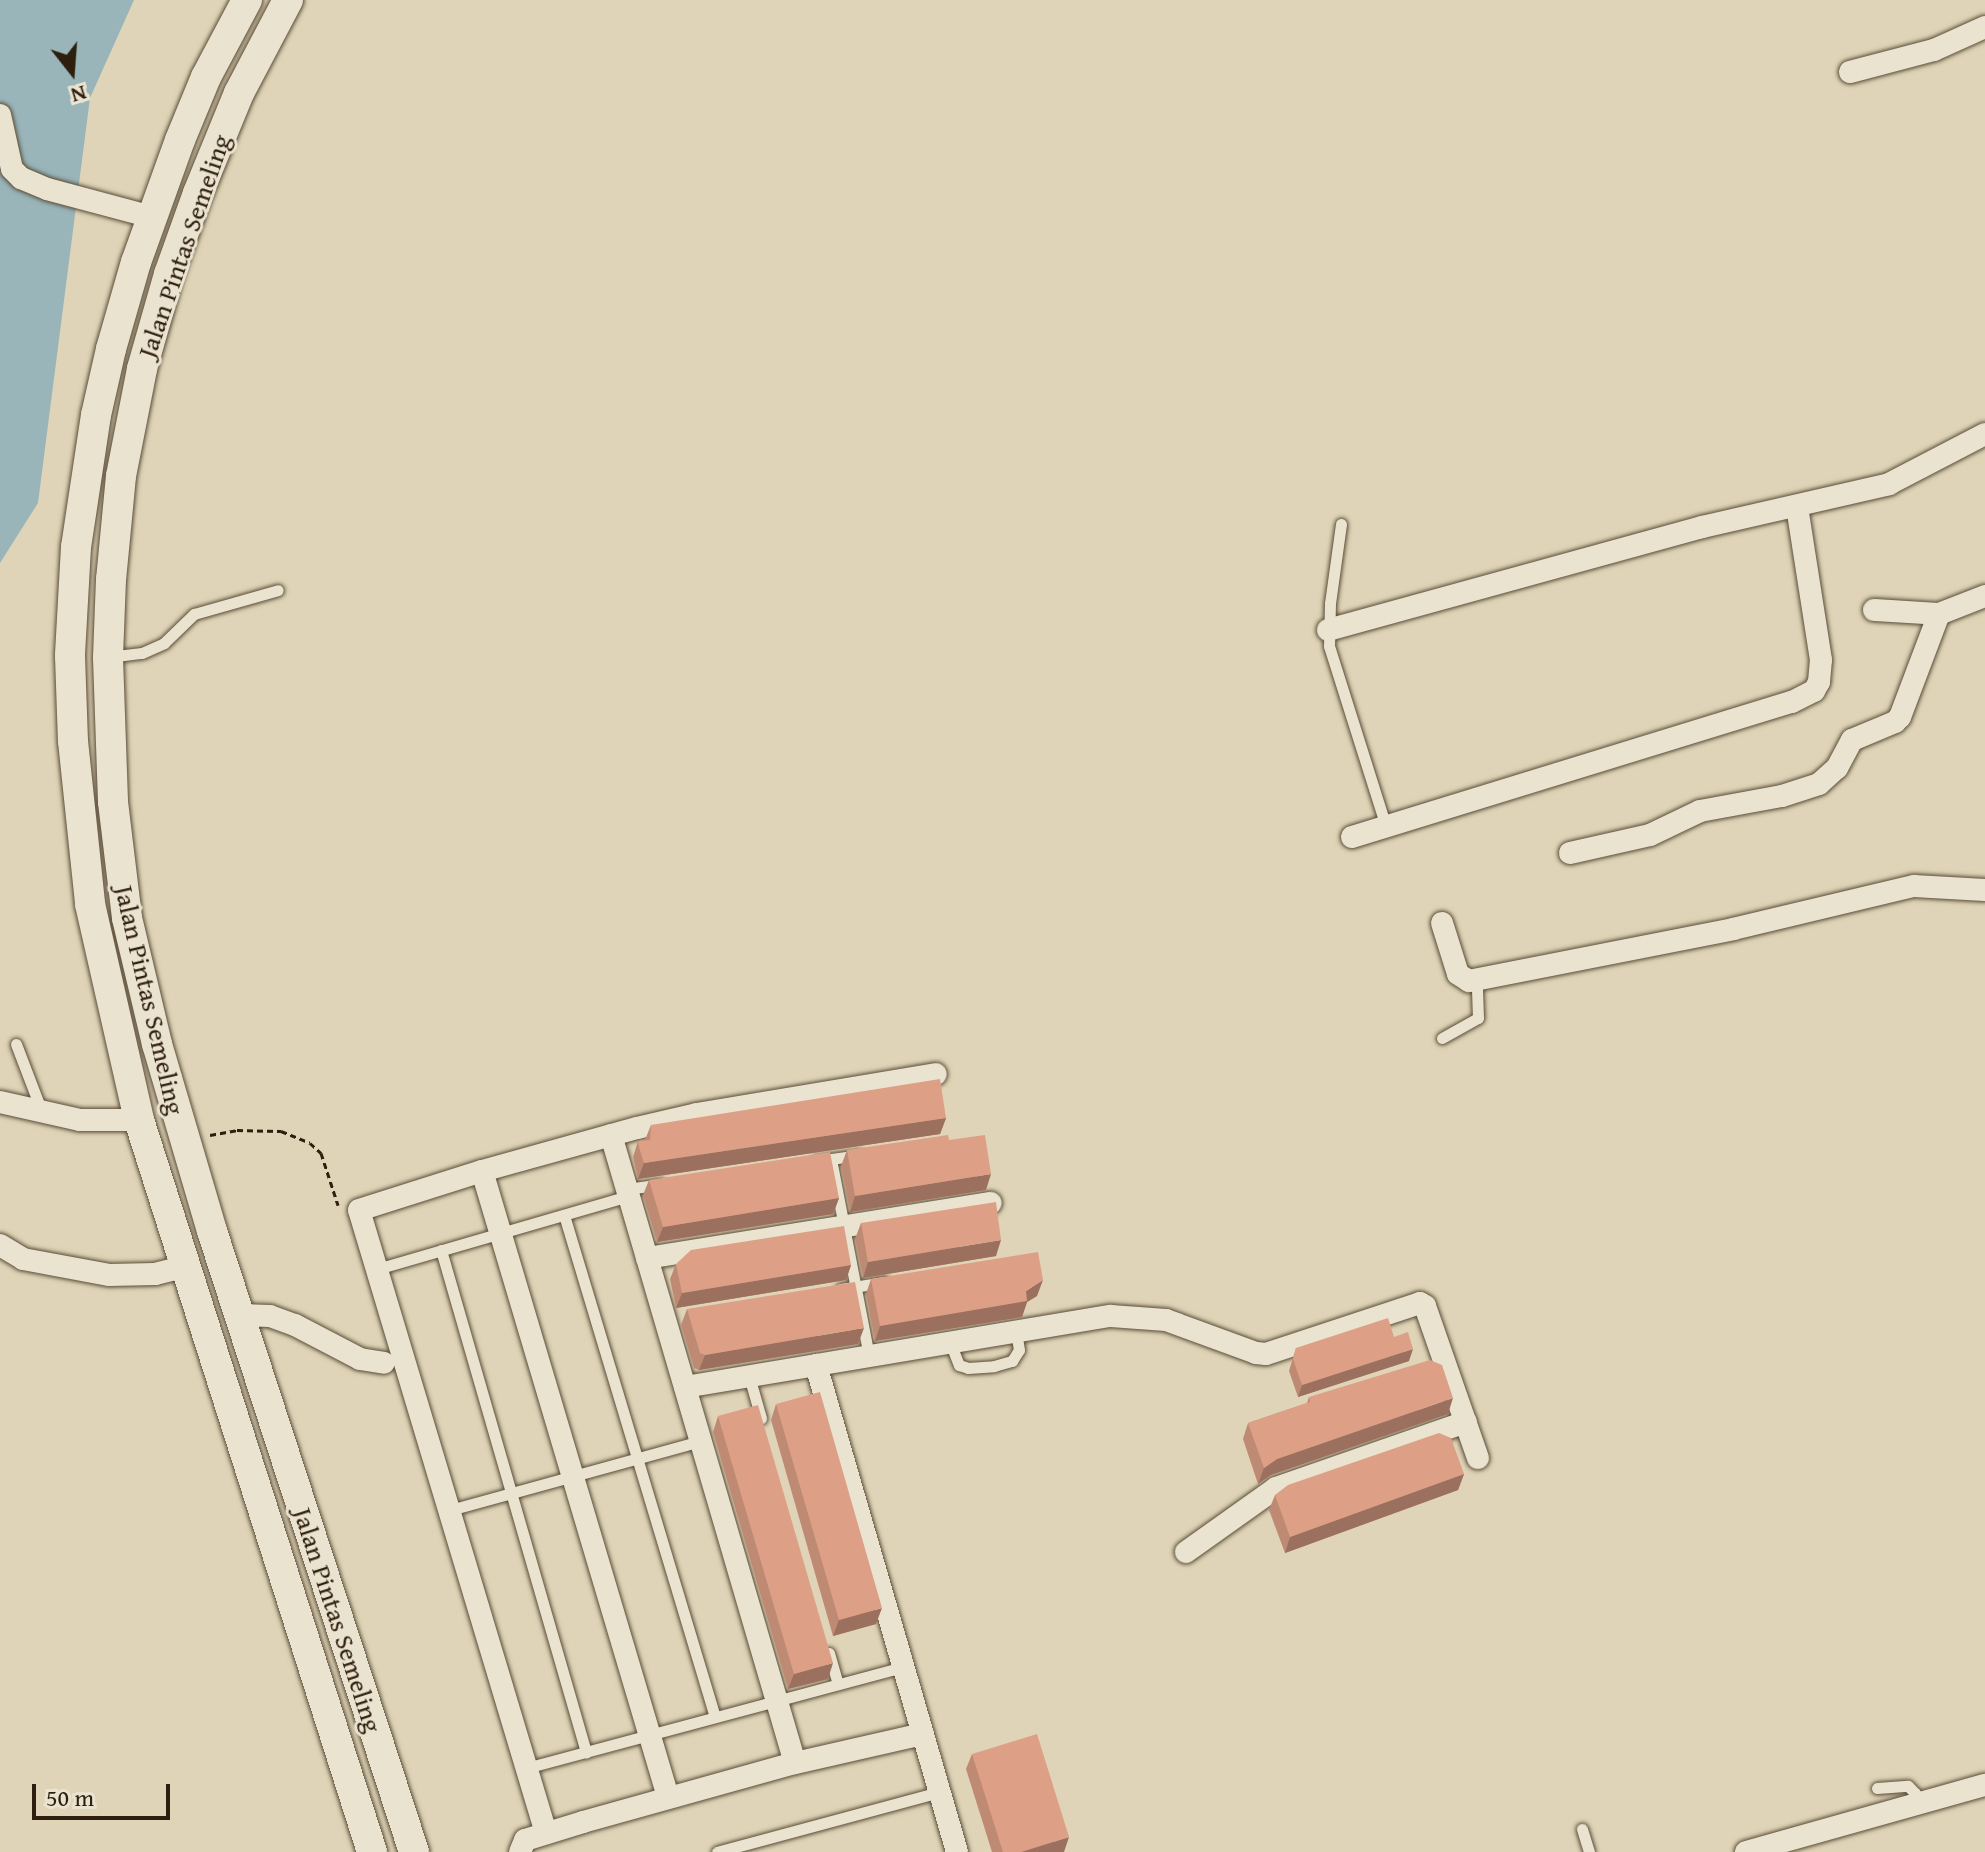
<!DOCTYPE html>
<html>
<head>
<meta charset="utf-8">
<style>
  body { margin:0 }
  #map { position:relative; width:1985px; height:1852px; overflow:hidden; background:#dfd4b7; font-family:"Gentium Book Plus",serif }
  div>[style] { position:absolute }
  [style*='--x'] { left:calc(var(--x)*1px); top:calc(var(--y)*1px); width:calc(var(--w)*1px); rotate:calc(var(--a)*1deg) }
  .water>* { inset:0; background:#99b5ba }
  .path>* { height:3px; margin-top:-1.5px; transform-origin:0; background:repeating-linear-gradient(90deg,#2e1e0e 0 6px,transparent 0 10px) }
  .roads { filter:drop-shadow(0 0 2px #5a4c38) drop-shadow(0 0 2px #5a4c38) }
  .service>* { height:11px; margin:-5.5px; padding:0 5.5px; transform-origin:5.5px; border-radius:5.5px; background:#eae3d0 }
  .minor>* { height:22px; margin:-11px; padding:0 11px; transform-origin:11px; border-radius:11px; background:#eae3d0 }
  .secondary>* { height:30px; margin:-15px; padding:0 15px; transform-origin:15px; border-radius:15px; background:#eae3d0 }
  .wall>* { inset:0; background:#be8a73 }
  .shaded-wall>* { inset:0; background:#9b705e }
  .building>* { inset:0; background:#dda086 }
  span { translate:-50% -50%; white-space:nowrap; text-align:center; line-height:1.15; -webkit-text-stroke:6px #eae3d0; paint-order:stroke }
  .street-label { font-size:26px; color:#2e1e0e }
  .north { position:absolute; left:32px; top:32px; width:80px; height:80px; -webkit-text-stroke:6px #eae3d0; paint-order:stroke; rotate:163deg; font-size:22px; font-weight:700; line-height:32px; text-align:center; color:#2e1e0e }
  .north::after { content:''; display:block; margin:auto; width:28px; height:36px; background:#2e1e0e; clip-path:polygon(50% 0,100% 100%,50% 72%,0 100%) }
  .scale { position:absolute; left:32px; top:1784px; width:138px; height:36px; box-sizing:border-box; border:4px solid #2e1e0e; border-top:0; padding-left:10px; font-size:24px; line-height:28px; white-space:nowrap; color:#2e1e0e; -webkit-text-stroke:6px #eae3d0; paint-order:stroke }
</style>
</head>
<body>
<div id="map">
  <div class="water">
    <div style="clip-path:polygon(0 0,134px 0,90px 98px,38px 503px,0 563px)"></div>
  </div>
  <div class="path">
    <div style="--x:210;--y:1135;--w:27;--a:-10"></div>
    <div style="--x:237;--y:1130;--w:44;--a:1.3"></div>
    <div style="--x:281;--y:1131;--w:31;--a:22"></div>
    <div style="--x:310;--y:1143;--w:15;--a:42"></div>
    <div style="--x:321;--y:1153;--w:55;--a:71.9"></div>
  </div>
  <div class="roads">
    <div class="service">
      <div style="--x:1341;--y:524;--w:80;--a:97.9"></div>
      <div style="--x:1330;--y:603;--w:43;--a:91.3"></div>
      <div style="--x:1329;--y:646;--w:190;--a:72.5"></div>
      <div style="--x:108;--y:657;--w:34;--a:-7"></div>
      <div style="--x:142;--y:653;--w:24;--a:-24"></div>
      <div style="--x:164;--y:643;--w:42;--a:-44"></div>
      <div style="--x:194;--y:614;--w:87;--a:-15.9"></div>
      <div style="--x:1442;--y:1038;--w:41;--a:-29.1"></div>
      <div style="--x:1478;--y:1018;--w:37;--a:-92"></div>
      <div style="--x:16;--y:1044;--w:73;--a:69.1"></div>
      <div style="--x:831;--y:1159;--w:201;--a:79.1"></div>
      <div style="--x:817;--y:1161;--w:42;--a:-8.1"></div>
      <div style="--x:627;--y:1189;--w:34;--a:-8"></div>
      <div style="--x:564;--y:1215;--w:524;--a:73.26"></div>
      <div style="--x:441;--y:1250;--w:523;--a:73.89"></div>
      <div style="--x:377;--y:1269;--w:262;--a:-16.2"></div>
      <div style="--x:841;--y:1289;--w:44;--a:-9.2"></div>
      <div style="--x:950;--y:1342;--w:25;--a:69"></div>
      <div style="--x:959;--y:1365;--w:9;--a:18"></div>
      <div style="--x:968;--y:1368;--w:26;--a:-4"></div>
      <div style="--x:994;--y:1366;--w:19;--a:-16"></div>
      <div style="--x:1012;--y:1361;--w:13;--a:-58"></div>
      <div style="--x:1019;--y:1350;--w:19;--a:-99"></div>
      <div style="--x:749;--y:1376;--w:44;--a:74.1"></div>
      <div style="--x:450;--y:1510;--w:260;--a:-15.4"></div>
      <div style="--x:829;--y:1653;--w:32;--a:74"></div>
      <div style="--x:526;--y:1768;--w:391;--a:-15"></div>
      <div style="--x:1877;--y:1788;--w:31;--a:-4"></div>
      <div style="--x:1908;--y:1786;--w:10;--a:45"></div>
      <div style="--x:1915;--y:1793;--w:10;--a:73"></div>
      <div style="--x:1582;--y:1829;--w:24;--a:73"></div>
      <div style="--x:717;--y:1852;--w:230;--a:-15.1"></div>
    </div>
    <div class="minor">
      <div style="--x:1850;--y:72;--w:87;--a:-14.7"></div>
      <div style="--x:1934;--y:50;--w:56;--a:-24.3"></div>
      <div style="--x:0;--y:115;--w:55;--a:77.5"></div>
      <div style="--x:12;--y:169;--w:13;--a:45"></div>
      <div style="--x:21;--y:178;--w:28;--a:23"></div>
      <div style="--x:47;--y:189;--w:109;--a:14.9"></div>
      <div style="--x:1874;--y:610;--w:65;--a:3.5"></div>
      <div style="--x:1328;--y:630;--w:388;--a:-15.4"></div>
      <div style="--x:1702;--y:527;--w:192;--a:-12.9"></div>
      <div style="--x:1889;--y:484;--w:108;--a:-27.5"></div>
      <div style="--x:1352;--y:837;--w:460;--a:-17.1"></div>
      <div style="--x:1792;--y:702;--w:25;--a:-27"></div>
      <div style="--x:1814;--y:691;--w:10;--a:-61"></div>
      <div style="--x:1819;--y:682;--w:22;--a:-85"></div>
      <div style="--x:1821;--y:660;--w:155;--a:-98.9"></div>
      <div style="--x:1570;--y:853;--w:82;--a:-12.7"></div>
      <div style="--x:1650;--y:835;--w:55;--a:-25.6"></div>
      <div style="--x:1700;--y:811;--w:83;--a:-10.4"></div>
      <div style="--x:1782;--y:796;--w:39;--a:-18"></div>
      <div style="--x:1819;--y:784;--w:24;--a:-42"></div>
      <div style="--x:1837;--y:768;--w:32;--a:-62"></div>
      <div style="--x:1852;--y:740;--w:47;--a:-22.7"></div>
      <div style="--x:1895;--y:722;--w:7;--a:-45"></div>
      <div style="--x:1900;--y:717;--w:110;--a:-69.3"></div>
      <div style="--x:1939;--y:614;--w:49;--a:-21.4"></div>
      <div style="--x:1442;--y:923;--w:53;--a:72.6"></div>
      <div style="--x:1458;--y:974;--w:13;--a:32"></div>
      <div style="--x:1469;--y:981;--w:269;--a:-11.1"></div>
      <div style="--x:1733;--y:929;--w:186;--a:-13.4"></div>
      <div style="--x:1914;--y:886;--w:71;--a:3.2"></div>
      <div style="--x:0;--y:1102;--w:82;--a:12.7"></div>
      <div style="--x:80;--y:1120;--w:59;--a:0"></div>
      <div style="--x:611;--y:1135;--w:654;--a:73.67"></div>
      <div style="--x:482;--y:1171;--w:653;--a:73.45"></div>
      <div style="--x:0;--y:1245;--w:27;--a:31"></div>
      <div style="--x:23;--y:1259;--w:87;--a:10.5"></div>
      <div style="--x:109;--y:1275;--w:46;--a:-1.2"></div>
      <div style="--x:155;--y:1274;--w:30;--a:-14"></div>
      <div style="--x:647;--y:1258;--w:348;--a:-9.1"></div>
      <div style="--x:240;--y:1315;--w:30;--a:2"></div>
      <div style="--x:270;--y:1316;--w:27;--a:20"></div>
      <div style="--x:295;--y:1325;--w:73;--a:27.6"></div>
      <div style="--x:360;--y:1359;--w:24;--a:9"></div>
      <div style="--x:816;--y:1365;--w:507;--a:73.85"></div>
      <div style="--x:685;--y:1387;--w:432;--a:-9.5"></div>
      <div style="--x:1111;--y:1316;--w:55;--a:4.2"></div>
      <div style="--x:1166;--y:1320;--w:96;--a:20.1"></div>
      <div style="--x:1256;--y:1353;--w:10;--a:6"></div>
      <div style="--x:1266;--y:1354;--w:162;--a:-18.3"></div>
      <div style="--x:1420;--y:1303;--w:6;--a:31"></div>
      <div style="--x:1425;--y:1306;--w:161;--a:70.8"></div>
      <div style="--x:1186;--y:1552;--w:110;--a:-35.4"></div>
      <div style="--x:1276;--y:1488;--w:201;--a:-19.2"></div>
      <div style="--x:546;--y:1833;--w:650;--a:-106.71"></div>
      <div style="--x:359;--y:1210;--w:129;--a:-17.6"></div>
      <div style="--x:482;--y:1171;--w:161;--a:-15.5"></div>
      <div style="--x:637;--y:1128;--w:62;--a:-13.1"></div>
      <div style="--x:697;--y:1114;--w:242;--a:-9.5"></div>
      <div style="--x:520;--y:1852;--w:13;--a:-67"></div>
      <div style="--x:525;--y:1840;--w:61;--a:-17.2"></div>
      <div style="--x:583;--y:1822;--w:220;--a:-15.6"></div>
      <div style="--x:795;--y:1763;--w:131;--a:-12.8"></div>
      <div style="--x:1746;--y:1852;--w:248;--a:-15.7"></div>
    </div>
    <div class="secondary">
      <div style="--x:247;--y:0;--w:87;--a:118"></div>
      <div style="--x:206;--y:77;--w:68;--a:112.4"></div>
      <div style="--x:180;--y:140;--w:130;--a:109.8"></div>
      <div style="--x:136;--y:262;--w:91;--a:106"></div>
      <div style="--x:111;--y:349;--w:68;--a:102.8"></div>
      <div style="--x:96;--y:415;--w:134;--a:98.6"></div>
      <div style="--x:76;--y:547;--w:109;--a:93.2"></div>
      <div style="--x:70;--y:656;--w:85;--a:88"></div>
      <div style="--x:73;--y:741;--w:164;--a:84"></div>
      <div style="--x:90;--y:904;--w:221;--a:77.2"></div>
      <div style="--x:139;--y:1120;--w:768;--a:72.34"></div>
      <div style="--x:288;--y:0;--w:105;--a:117.8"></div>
      <div style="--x:239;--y:93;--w:108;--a:112.3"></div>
      <div style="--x:198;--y:193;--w:86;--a:109.7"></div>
      <div style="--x:169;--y:274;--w:99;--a:105.9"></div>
      <div style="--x:142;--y:369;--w:109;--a:101.1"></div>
      <div style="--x:121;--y:476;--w:103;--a:95.5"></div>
      <div style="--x:111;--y:579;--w:79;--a:92.2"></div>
      <div style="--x:108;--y:658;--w:144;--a:88"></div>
      <div style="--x:113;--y:802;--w:117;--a:83.1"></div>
      <div style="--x:127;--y:918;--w:130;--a:76.6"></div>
      <div style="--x:157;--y:1044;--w:195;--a:73.6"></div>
      <div style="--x:212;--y:1231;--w:653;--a:71.98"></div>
    </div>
  </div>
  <div class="wall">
    <div style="clip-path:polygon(946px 1118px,940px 1134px,638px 1179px,633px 1157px,638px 1141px,645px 1140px,651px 1125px)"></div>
    <div style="clip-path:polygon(949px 1140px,986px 1190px,850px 1212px,841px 1166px,847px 1150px)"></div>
    <div style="clip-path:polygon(649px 1180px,839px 1198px,833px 1214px,657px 1242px,643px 1195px)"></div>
    <div style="clip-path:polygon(861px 1223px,996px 1256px,863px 1278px,855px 1239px)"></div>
    <div style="clip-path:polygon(676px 1264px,851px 1265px,846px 1280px,676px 1308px,670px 1279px)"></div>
    <div style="clip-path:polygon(871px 1279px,1037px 1296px,1027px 1302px,1022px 1317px,875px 1341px,866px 1294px)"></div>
    <div style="clip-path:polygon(687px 1309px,858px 1344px,699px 1370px,694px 1368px,681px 1325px)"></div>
    <div style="clip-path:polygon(1394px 1337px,1409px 1361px,1298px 1397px,1289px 1371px,1296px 1348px)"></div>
    <div style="clip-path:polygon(1309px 1397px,1448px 1414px,1271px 1475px,1258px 1484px,1243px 1439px,1248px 1423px,1307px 1403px)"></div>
    <div style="clip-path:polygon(776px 1404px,876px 1624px,833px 1636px,771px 1420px)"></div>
    <div style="clip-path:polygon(718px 1416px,828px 1679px,788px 1689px,713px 1432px)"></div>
    <div style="clip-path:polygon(1464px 1474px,1458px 1490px,1285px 1553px,1269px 1510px,1275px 1495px)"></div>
    <div style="clip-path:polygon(972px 1754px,1064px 1852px,992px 1852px,966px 1769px)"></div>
  </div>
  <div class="shaded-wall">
    <div style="clip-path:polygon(946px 1118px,940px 1134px,638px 1179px,644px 1163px)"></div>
    <div style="clip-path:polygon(991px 1174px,986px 1190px,850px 1212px,855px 1196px)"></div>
    <div style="clip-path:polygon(839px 1198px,833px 1214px,657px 1242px,663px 1227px)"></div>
    <div style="clip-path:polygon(1001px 1240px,996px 1256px,863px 1278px,868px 1262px)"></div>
    <div style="clip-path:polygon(851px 1265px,846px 1280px,676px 1308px,682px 1293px)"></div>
    <div style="clip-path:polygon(1043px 1280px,1037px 1296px,1027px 1302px,1022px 1317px,875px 1341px,880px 1326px,1026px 1291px)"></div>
    <div style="clip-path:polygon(864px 1328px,858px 1344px,699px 1370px,705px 1355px)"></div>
    <div style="clip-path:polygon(1413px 1349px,1409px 1361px,1298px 1397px,1302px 1385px)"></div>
    <div style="clip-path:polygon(1453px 1398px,1448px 1414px,1271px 1475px,1258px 1484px,1264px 1468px,1277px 1459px)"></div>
    <div style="clip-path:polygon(1464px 1474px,1458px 1490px,1285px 1553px,1290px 1537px)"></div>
    <div style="clip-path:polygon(882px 1608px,876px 1624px,833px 1636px,839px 1620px)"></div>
    <div style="clip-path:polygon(833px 1663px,828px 1679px,788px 1689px,794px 1674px)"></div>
    <div style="clip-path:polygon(1069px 1837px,1064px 1852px,1021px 1852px)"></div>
  </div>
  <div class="building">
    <div style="clip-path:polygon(940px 1079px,946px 1118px,644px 1163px,639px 1147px,638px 1141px,650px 1140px,651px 1125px)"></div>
    <div style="clip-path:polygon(948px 1135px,949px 1140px,985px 1135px,991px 1174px,855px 1196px,847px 1150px)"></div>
    <div style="clip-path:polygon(830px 1152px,839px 1198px,663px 1227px,649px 1180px)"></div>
    <div style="clip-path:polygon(996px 1202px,1001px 1240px,868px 1262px,861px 1223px)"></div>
    <div style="clip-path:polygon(844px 1226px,851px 1265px,682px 1293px,676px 1264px,691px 1250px)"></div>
    <div style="clip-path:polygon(1038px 1252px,1043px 1280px,1026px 1291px,1027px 1301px,880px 1326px,871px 1279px)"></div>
    <div style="clip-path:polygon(855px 1282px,864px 1328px,705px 1355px,700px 1353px,687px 1309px)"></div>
    <div style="clip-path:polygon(1388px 1318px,1394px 1337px,1408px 1332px,1413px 1349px,1302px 1385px,1293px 1359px,1296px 1348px)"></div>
    <div style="clip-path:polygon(1430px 1360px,1442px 1365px,1453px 1398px,1277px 1459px,1264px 1468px,1248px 1423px,1310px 1402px,1309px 1397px)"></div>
    <div style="clip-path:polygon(820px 1392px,882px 1608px,839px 1620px,776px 1404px)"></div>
    <div style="clip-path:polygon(758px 1405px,833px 1663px,794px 1674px,718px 1416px)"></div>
    <div style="clip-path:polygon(1439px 1433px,1451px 1438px,1464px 1474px,1290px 1537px,1275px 1495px,1288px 1485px)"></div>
    <div style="clip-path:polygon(1037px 1734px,1069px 1837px,1021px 1852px,1003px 1852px,972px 1754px)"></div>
  </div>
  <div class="street-label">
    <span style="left:184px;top:246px;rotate:-71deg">Jalan Pintas Semeling</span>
    <span style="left:150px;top:1000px;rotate:77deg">Jalan Pintas Semeling</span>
    <span style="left:338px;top:1620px;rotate:72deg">Jalan Pintas Semeling</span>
  </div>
  <div class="north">N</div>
  <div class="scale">50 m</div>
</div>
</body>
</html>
